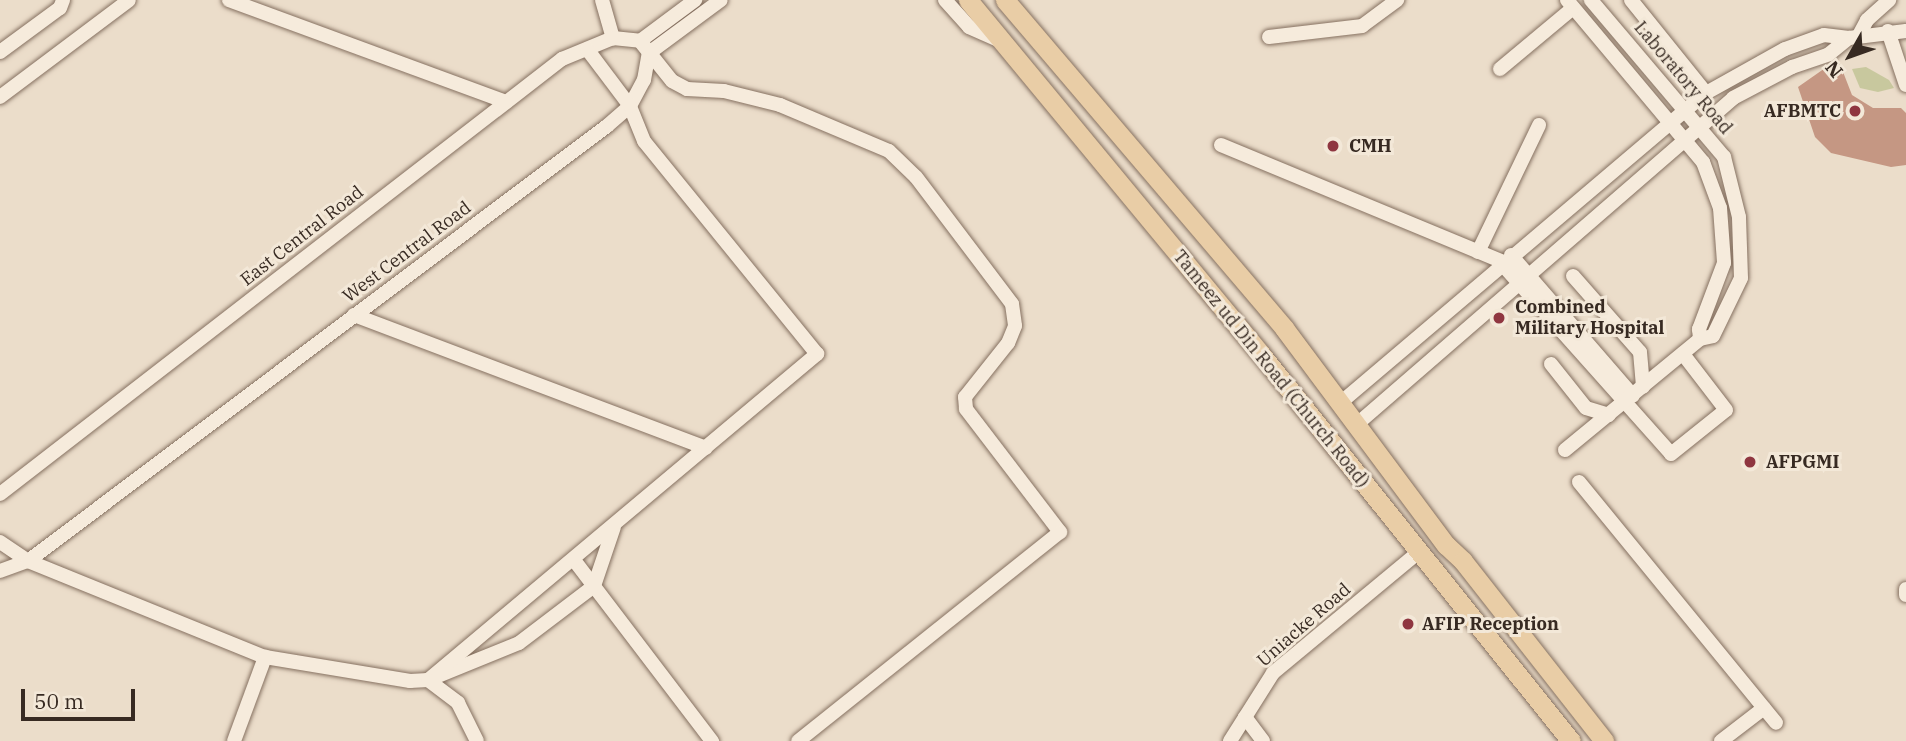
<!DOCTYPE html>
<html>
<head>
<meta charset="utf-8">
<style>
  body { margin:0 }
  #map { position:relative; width:1906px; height:741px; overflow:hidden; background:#ebddca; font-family:"IBM Plex Serif",serif }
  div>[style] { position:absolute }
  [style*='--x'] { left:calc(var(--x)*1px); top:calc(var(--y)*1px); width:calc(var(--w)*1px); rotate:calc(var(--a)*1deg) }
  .green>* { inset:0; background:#c8c89e }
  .building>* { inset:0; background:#c59783 }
  .roads { filter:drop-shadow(0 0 2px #857060) drop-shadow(0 0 2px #857060) }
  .minor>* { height:14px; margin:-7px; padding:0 7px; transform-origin:7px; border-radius:7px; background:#f6ebdc }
  .major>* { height:19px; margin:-9.5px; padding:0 9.5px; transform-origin:9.5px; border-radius:9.5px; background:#e9cda6 }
  .dots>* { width:19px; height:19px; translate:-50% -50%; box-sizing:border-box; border:4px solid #f3e8d8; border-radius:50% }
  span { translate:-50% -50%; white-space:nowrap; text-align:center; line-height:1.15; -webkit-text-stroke:6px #f3e8d8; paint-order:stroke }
  .street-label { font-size:18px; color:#372a22 }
  .poi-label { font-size:18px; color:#372a22; font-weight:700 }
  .right { translate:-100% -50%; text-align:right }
  .left { translate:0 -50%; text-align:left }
  .north { position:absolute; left:1815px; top:21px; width:70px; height:70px; -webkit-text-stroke:5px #f3e8d8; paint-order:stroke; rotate:230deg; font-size:19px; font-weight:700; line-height:28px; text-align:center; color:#372a22 }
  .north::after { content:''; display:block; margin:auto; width:24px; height:32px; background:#372a22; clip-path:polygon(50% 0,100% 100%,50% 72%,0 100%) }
  .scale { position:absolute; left:21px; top:689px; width:114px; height:32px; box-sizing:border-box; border:4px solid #372a22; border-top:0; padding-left:9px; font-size:21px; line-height:24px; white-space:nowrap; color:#372a22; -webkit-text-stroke:5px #f3e8d8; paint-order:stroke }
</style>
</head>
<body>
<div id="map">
  <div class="green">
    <div style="clip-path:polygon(1866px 67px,1889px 80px,1894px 88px,1878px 92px,1860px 88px,1852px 69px)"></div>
  </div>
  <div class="building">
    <div style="clip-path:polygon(1838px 59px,1852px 95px,1873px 108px,1901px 108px,1906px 113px,1906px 165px,1891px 167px,1831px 153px,1815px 137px,1798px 87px)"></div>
  </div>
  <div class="roads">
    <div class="minor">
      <div style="--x:229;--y:0;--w:295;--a:20.2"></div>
      <div style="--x:602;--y:0;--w:40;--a:74"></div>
      <div style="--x:945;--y:0;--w:36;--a:48"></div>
      <div style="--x:969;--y:27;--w:36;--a:24"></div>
      <div style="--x:1567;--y:0;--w:212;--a:50"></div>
      <div style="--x:1703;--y:162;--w:49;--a:69.7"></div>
      <div style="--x:1720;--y:208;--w:55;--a:85.8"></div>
      <div style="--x:1724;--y:263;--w:71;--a:110.7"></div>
      <div style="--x:1699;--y:329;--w:10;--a:84"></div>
      <div style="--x:1631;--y:0;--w:119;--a:51.1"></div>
      <div style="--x:1888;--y:31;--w:57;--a:71.6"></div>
      <div style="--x:1269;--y:37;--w:94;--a:-6.7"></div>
      <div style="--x:1362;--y:26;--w:44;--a:-36.6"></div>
      <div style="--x:1858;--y:37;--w:19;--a:-62"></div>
      <div style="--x:1867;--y:20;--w:30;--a:-42"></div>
      <div style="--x:640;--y:41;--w:51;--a:51.3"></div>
      <div style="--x:672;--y:81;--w:17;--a:28"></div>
      <div style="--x:687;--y:89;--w:37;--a:3"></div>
      <div style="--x:724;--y:91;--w:58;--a:14"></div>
      <div style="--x:780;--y:105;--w:118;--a:22.9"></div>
      <div style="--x:889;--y:151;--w:37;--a:44"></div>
      <div style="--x:916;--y:177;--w:159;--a:52.9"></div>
      <div style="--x:1012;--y:304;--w:22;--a:82"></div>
      <div style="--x:1015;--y:326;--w:18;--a:112"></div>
      <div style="--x:1008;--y:343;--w:69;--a:128.5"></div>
      <div style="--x:965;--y:397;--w:12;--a:85"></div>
      <div style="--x:966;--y:409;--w:155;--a:52.6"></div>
      <div style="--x:1060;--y:532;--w:335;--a:141.4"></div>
      <div style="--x:640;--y:41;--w:69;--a:-36.7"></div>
      <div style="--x:0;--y:52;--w:74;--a:-36.3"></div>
      <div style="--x:60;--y:8;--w:9;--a:-69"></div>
      <div style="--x:649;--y:53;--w:89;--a:-36.4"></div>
      <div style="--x:1500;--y:69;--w:95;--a:-39.9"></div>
      <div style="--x:0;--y:97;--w:161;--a:-36.9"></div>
      <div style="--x:1221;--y:145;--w:305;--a:22.5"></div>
      <div style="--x:1478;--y:252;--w:141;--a:-64.3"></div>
      <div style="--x:1511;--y:255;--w:186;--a:49.1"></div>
      <div style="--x:1502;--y:264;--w:254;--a:48.3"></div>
      <div style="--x:1671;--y:454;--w:70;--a:-38.7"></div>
      <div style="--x:1726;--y:410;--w:71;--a:-127.5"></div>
      <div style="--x:1573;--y:276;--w:101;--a:48.6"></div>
      <div style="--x:1640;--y:352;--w:35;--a:85"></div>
      <div style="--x:354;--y:315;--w:376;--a:20.7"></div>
      <div style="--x:1551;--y:364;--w:56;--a:51.5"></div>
      <div style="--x:1586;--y:408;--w:24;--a:17"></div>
      <div style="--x:1339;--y:404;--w:481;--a:-40.3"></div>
      <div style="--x:1706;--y:93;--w:90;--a:-29.1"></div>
      <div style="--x:1785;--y:49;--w:41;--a:-19.7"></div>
      <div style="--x:1824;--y:35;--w:25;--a:7"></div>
      <div style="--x:1849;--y:38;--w:57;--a:-7"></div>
      <div style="--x:1356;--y:425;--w:499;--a:-40.9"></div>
      <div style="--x:1733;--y:98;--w:67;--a:-27.7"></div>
      <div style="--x:1792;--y:67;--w:39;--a:-19"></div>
      <div style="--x:1829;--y:54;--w:26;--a:-39"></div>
      <div style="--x:1565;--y:450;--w:175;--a:-39.4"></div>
      <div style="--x:1700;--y:339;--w:13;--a:-13"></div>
      <div style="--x:1713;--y:336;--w:64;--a:-64.2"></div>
      <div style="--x:1741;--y:278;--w:61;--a:-91.9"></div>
      <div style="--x:1739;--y:217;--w:62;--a:-104"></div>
      <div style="--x:1724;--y:157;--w:206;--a:-130.3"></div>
      <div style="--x:1579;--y:482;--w:311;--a:50.7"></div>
      <div style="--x:0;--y:494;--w:711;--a:-37.74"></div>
      <div style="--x:562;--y:59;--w:55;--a:-22.4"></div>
      <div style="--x:613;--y:38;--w:27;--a:6"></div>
      <div style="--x:0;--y:542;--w:34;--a:34"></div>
      <div style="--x:28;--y:561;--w:256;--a:22.1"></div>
      <div style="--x:265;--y:657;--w:147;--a:9.4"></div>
      <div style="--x:410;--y:681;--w:18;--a:-3"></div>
      <div style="--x:428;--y:680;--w:98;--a:-22.1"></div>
      <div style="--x:519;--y:643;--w:94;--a:-37.2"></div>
      <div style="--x:594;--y:586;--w:62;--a:-71.3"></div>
      <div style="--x:574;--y:560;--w:228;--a:52.7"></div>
      <div style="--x:0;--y:571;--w:30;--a:-20"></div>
      <div style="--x:28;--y:561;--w:724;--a:-36.92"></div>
      <div style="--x:607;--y:126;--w:30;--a:-41"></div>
      <div style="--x:630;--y:106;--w:30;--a:-62"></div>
      <div style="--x:644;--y:80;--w:27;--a:-80"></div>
      <div style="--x:1906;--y:589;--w:6;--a:90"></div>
      <div style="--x:428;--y:680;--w:508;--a:-39.96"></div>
      <div style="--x:817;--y:354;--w:274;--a:-129.1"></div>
      <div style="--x:644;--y:141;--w:38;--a:-112"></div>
      <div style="--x:630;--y:106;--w:71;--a:-127"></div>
      <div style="--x:428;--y:680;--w:38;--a:37"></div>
      <div style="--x:458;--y:703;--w:42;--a:63.4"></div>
      <div style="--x:1245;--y:717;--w:30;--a:53"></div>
      <div style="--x:234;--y:741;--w:90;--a:-69.7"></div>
      <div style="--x:1230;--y:741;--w:80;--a:-57.7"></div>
      <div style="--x:1273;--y:673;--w:190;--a:-39.7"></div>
      <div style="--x:1721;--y:741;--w:54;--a:-37.5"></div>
    </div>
    <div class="major">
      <div style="--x:968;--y:0;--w:458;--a:50.4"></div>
      <div style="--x:1260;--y:353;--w:497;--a:51.3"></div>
      <div style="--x:1005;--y:0;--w:431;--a:49.6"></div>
      <div style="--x:1284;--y:328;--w:271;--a:53.3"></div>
      <div style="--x:1446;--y:545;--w:23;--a:43"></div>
      <div style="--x:1463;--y:561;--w:229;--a:51.9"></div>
    </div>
  </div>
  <div class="dots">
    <div style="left:1855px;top:111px;background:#8f3640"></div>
    <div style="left:1333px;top:146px;background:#8f3640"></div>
    <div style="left:1499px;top:318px;background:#8f3640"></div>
    <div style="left:1750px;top:462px;background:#8f3640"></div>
    <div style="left:1408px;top:624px;background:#8f3640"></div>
  </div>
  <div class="street-label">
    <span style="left:1683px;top:78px;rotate:50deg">Laboratory Road</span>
    <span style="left:302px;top:236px;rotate:-38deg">East Central Road</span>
    <span style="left:407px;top:252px;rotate:-37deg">West Central Road</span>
    <span style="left:1271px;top:369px;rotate:51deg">Tameez ud Din Road (Church Road)</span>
    <span style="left:1304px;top:625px;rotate:-41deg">Uniacke Road</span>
  </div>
  <div class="poi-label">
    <span class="right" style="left:1841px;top:111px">AFBMTC</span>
    <span class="left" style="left:1349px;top:146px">CMH</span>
    <span class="left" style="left:1515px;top:318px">Combined<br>Military Hospital</span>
    <span class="left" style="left:1766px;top:462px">AFPGMI</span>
    <span class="left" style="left:1422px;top:624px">AFIP Reception</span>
  </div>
  <div class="north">N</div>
  <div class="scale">50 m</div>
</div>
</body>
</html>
